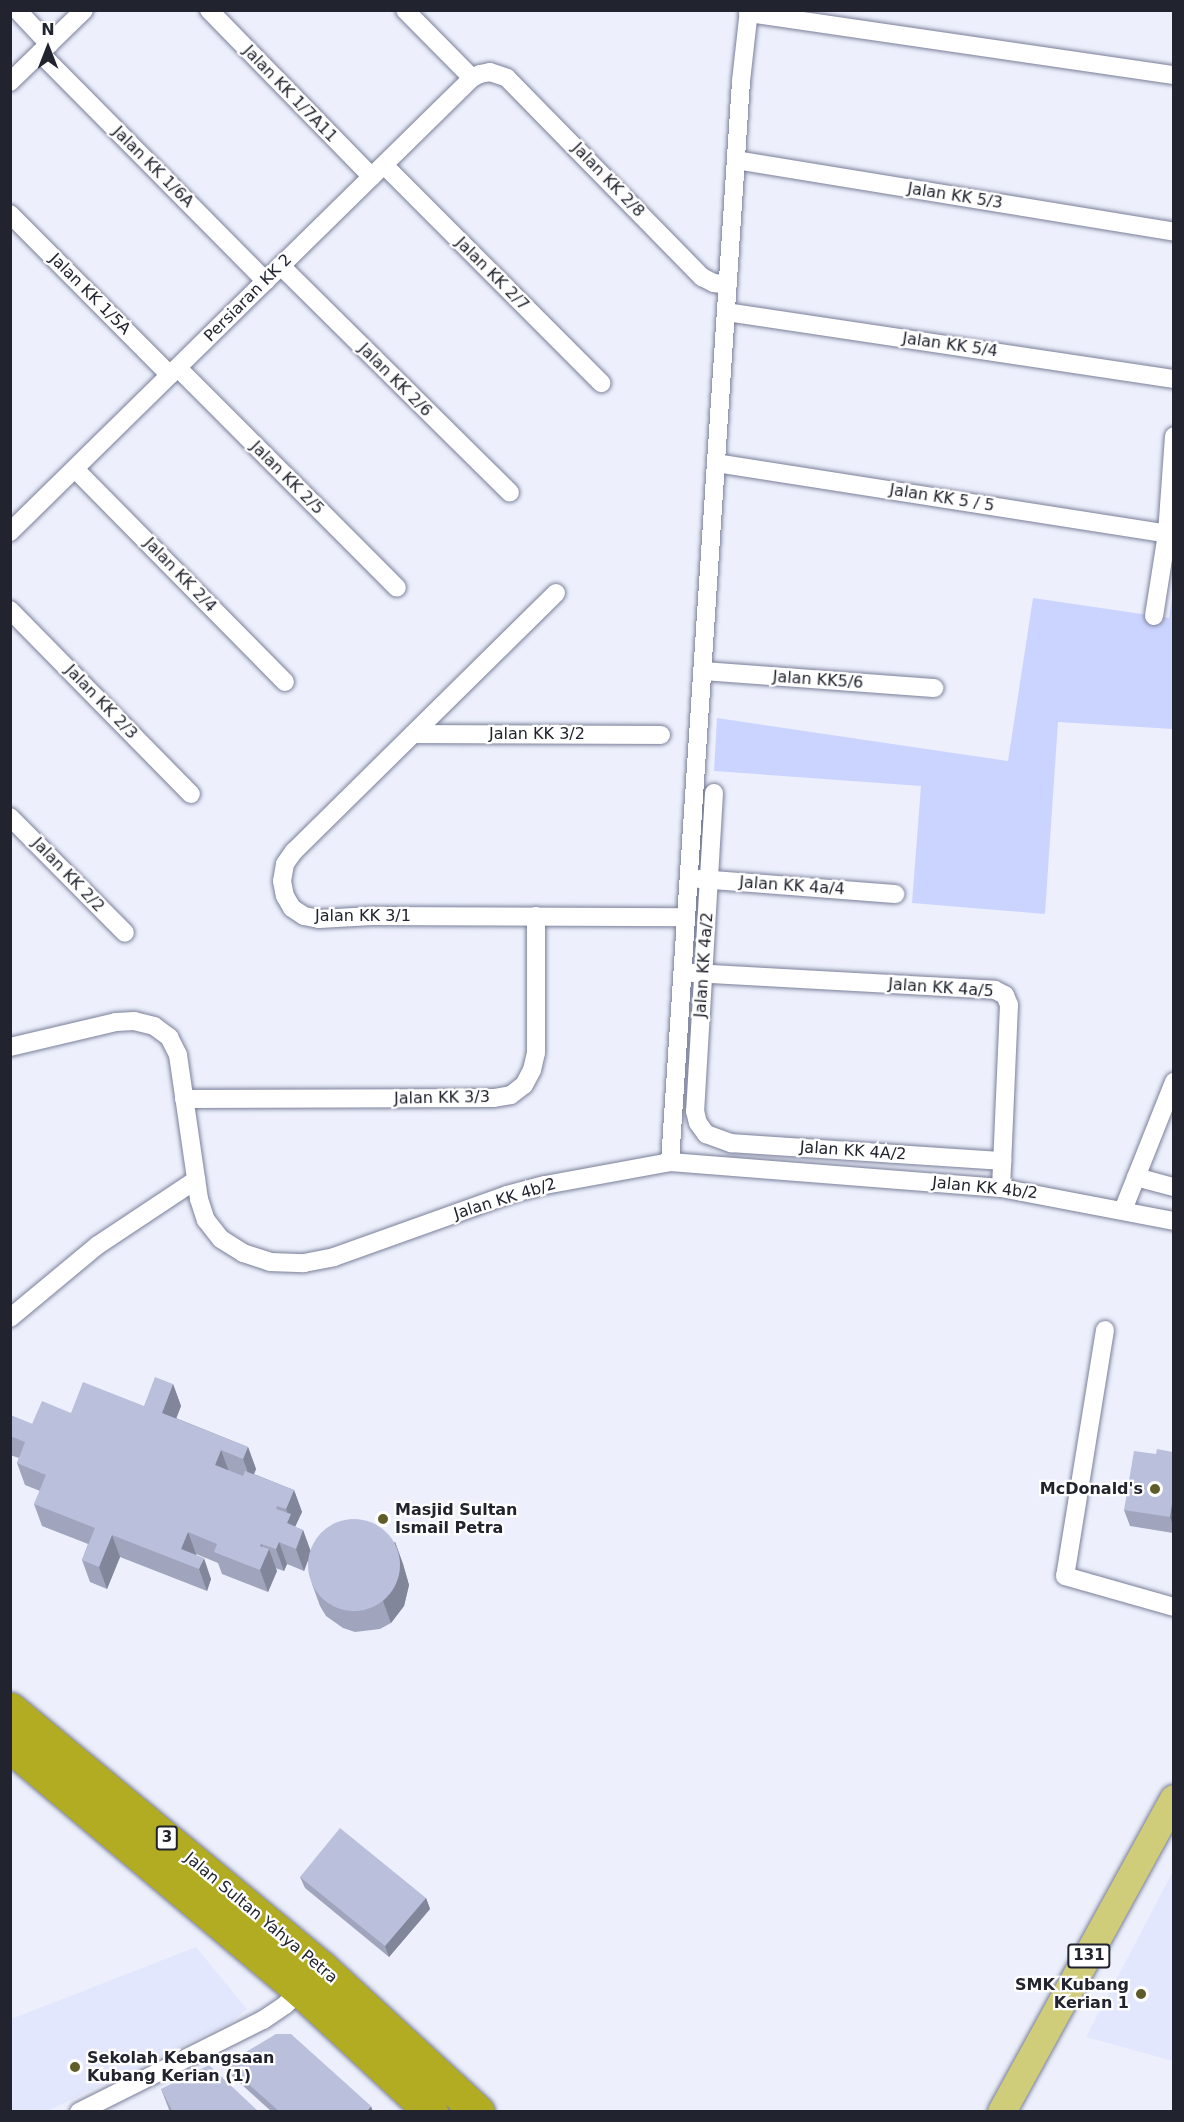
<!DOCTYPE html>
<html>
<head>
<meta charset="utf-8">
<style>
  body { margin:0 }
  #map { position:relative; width:1184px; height:2122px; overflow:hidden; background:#edf0fc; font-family:"DejaVu Sans",sans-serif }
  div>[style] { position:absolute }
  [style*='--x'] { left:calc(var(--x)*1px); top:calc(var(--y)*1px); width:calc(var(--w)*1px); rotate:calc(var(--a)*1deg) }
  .built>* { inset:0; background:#e3e7fd }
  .green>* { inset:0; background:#cbd4fe }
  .roads { filter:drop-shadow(0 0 2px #7a7f99) drop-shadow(0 0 2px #7a7f99) }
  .street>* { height:18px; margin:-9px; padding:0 9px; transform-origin:9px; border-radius:9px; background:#fff }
  .primary>* { height:28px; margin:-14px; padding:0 14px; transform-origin:14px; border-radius:14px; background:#d0cd7a }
  .highway>* { height:33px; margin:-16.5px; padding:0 16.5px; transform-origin:16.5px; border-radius:16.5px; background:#b1ac21 }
  .wall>* { inset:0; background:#a0a5bd }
  .shaded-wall>* { inset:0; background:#82869a }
  .building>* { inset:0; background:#bac0dc }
  .round { border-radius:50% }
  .dots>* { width:16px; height:16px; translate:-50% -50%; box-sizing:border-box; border:3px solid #fff; border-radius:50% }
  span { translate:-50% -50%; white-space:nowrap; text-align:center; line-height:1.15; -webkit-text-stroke:4.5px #fff; paint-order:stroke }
  .shield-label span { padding:2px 4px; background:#fff; border:2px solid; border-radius:4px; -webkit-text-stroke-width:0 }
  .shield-label { font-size:15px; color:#21232e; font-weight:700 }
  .street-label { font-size:16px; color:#21232e }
  .poi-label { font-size:16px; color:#21232e; font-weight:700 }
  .right { translate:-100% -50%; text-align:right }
  .left { translate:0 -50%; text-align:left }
  .frame { position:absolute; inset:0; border:12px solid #21232e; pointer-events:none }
  .north { position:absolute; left:18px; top:18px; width:60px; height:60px; -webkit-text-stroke:4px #fff; paint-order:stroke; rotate:0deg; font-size:16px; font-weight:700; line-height:24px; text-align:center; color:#21232e }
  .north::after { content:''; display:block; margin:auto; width:21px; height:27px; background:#21232e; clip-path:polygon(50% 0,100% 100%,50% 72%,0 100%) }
</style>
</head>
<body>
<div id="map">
  <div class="built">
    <div style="clip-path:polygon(1173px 1871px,1173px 2061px,1086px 2037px)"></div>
    <div style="clip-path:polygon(196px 1947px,247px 2009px,231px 2022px,48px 2111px,11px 2111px,11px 2019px)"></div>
  </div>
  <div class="green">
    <div style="clip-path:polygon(1173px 591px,1173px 729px,1058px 722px,1045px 914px,912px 903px,921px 786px,714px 771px,717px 718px,1008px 761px,1033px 598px,1169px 618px)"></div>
  </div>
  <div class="roads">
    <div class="street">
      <div style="--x:17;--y:10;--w:47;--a:46.7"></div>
      <div style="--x:209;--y:10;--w:233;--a:45.7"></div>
      <div style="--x:405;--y:10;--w:95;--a:45.4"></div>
      <div style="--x:748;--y:13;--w:430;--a:8.3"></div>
      <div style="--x:40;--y:53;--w:321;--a:45.3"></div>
      <div style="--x:10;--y:82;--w:103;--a:-44.2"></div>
      <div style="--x:736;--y:160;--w:444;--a:9.3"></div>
      <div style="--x:384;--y:165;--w:308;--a:45.1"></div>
      <div style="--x:10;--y:214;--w:227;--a:45.2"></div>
      <div style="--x:281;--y:266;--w:322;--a:44.7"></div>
      <div style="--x:726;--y:312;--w:453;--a:8.5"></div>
      <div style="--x:178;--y:368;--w:310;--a:45.1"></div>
      <div style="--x:716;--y:463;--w:457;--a:8.9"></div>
      <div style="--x:75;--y:469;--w:299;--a:45.4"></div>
      <div style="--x:10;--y:532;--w:648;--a:-44.5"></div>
      <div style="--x:472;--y:78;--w:9;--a:-27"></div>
      <div style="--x:480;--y:74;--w:10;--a:-11"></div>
      <div style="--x:490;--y:72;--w:18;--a:19"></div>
      <div style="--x:507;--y:78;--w:279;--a:45.6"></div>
      <div style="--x:702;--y:277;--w:13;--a:27"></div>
      <div style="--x:714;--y:283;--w:14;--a:8"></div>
      <div style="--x:556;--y:593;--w:368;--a:135.4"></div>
      <div style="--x:294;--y:851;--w:16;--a:125"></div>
      <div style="--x:285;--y:864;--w:17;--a:100"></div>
      <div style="--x:282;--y:881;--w:15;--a:79"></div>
      <div style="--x:285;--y:896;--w:14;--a:60"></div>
      <div style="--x:292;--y:908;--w:14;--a:34"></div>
      <div style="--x:304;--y:916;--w:15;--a:11"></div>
      <div style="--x:319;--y:919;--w:53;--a:-3.2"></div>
      <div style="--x:372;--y:916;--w:314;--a:0.2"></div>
      <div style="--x:10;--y:610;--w:258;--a:45.5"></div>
      <div style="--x:1154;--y:616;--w:83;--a:-81"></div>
      <div style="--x:1167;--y:534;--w:98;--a:-85.9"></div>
      <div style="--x:702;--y:671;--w:233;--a:4.2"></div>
      <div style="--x:413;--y:734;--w:248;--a:0.2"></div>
      <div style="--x:714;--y:793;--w:319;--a:93.4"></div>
      <div style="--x:695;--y:1111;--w:12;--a:76"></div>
      <div style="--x:698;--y:1123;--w:14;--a:54"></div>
      <div style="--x:706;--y:1134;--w:27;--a:20"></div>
      <div style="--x:731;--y:1143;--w:272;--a:3.8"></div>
      <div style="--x:10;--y:817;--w:163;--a:45.2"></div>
      <div style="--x:699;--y:879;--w:197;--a:4.4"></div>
      <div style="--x:693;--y:973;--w:302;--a:3.2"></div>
      <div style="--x:995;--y:990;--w:11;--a:27"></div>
      <div style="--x:1005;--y:995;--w:11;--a:68"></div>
      <div style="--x:1009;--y:1005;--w:183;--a:92.5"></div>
      <div style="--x:10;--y:1047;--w:109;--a:-13.3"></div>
      <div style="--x:116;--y:1022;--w:18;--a:-3"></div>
      <div style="--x:134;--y:1021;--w:21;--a:14"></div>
      <div style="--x:154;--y:1026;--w:19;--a:36"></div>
      <div style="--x:169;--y:1037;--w:20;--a:63"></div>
      <div style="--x:178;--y:1055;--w:146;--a:81.7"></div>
      <div style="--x:199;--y:1199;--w:22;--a:72"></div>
      <div style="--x:206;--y:1220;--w:24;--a:52"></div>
      <div style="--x:221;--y:1239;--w:26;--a:32"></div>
      <div style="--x:243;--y:1253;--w:28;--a:18"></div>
      <div style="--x:270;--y:1262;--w:34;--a:2"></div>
      <div style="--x:304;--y:1263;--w:31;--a:-11"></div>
      <div style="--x:334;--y:1257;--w:184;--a:-19.7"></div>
      <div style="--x:507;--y:1195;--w:39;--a:-15"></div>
      <div style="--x:545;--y:1185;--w:127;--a:-10.4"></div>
      <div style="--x:670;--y:1162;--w:332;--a:4.5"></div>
      <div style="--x:1001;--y:1188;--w:176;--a:10.8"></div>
      <div style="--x:184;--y:1099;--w:310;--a:-0.2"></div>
      <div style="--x:494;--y:1098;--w:17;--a:-10"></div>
      <div style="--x:511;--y:1095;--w:16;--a:-38"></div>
      <div style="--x:524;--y:1085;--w:17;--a:-62"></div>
      <div style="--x:532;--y:1070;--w:17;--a:-77"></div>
      <div style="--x:536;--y:1053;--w:137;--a:-90"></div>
      <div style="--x:670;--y:1162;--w:1083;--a:-86.24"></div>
      <div style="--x:741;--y:81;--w:71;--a:-83.6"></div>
      <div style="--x:1136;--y:1177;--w:39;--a:15"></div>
      <div style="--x:1123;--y:1210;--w:138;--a:-68.3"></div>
      <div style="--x:10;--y:1318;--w:114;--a:-39.7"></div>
      <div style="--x:98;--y:1245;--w:118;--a:-33.6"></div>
      <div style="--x:1105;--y:1330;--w:249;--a:99.2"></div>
      <div style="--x:1065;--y:1576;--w:113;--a:15.9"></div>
      <div style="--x:79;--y:2112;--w:206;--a:-26.6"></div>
      <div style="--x:263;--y:2020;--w:27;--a:-34"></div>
      <div style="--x:285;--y:2005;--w:30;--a:-42"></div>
    </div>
    <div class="primary">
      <div style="--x:1002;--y:2112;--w:357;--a:-61.2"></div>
    </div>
    <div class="highway">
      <div style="--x:10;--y:1709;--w:405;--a:39.7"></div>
      <div style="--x:322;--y:1968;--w:212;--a:42.7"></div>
      <div style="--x:10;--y:1746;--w:380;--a:40.1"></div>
      <div style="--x:301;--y:1991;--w:178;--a:42.9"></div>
    </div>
  </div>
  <div class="wall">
    <div style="clip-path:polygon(173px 1384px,181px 1406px,176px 1418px,248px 1447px,256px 1469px,254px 1474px,294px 1490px,302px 1512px,295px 1527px,303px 1530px,310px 1550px,395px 1542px,403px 1564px,409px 1585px,404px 1606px,391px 1623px,380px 1629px,355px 1632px,343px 1628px,326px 1616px,320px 1606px,312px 1584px,308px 1560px,304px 1571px,287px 1564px,284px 1571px,275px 1568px,277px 1571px,268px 1592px,222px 1574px,218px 1563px,196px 1554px,211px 1579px,207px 1591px,120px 1557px,107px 1589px,90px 1582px,82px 1560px,88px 1544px,42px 1526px,34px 1504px,40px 1491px,25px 1485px,17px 1463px,19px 1458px,10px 1455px,10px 1415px,32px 1424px,71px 1413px,144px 1406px)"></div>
    <div style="clip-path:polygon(1173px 1452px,1173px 1533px,1130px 1526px,1124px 1510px,1156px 1454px)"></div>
    <div style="clip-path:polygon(300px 1877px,426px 1898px,430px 1909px,389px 1957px,305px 1888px)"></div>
    <div style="clip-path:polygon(226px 2064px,373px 2112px,272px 2112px,231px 2075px)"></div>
    <div style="clip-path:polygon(161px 2089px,259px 2112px,170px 2112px)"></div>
  </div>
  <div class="shaded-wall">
    <div style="clip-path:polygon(173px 1384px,181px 1406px,170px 1435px,162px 1413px)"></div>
    <div style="clip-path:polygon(248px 1447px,256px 1469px,251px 1481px,243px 1459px)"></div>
    <div style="clip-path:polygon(221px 1450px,229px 1472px,215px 1465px)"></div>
    <div style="clip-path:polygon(294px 1490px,302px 1512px,295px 1527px,287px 1523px,289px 1518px,286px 1509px)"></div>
    <div style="clip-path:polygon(1173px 1496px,1173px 1526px,1170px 1517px)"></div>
    <div style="clip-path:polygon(303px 1530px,311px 1552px,304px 1571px,296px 1549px)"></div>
    <div style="clip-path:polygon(188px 1532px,196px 1554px,191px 1566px,181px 1549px)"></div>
    <div style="clip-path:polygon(112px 1535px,120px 1557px,107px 1589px,99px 1567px)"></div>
    <div style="clip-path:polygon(279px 1542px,287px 1564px,284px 1571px,276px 1549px)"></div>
    <div style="clip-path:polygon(395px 1542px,403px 1564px,409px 1585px,404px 1606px,391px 1623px,383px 1601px)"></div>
    <div style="clip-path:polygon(261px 1544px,266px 1556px,269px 1549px,277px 1571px,268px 1592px,260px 1570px,260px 1546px)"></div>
    <div style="clip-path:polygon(204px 1558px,211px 1579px,207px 1591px,199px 1569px)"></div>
    <div style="clip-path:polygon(426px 1898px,430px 1909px,389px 1957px,385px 1946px)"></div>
    <div style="clip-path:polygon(371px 2106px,373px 2112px,366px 2112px)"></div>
  </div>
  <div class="building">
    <div style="clip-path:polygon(155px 1377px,173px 1384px,162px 1413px,248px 1447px,243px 1459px,221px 1450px,215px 1465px,243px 1476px,245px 1471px,294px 1490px,286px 1509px,277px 1506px,276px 1509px,291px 1514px,287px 1523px,303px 1530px,296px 1549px,279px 1542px,276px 1549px,261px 1544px,260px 1546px,269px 1549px,260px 1570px,214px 1552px,217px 1544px,188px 1532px,181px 1549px,204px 1558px,199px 1569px,112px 1535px,99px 1567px,82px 1560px,95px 1528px,34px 1504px,46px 1475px,17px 1463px,25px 1442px,10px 1436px,10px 1415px,32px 1424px,42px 1401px,71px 1413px,83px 1382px,144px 1406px)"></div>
    <div style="clip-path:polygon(1157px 1449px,1173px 1452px,1173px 1496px,1170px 1517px,1124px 1510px,1134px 1451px,1156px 1454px)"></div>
    <div class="round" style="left:308px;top:1519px;width:92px;height:92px"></div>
    <div style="clip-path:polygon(340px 1828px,426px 1898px,385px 1946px,300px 1877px)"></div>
    <div style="clip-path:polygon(276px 2034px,291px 2034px,371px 2106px,366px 2112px,280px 2112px,226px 2064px)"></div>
    <div style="clip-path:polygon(209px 2065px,259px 2112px,173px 2112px,161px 2089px)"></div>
  </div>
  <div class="dots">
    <div style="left:1155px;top:1489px;background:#5e5d29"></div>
    <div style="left:383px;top:1519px;background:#5e5d29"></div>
    <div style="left:1141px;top:1994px;background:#5e5d29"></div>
    <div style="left:75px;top:2067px;background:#5e5d29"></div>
  </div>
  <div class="shield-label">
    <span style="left:167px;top:1838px">3</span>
    <span style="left:1089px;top:1956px">131</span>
  </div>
  <div class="street-label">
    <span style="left:290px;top:94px;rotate:46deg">Jalan KK 1/7A11</span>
    <span style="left:153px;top:167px;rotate:45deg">Jalan KK 1/6A</span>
    <span style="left:608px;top:180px;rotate:46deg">Jalan KK 2/8</span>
    <span style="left:955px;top:196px;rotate:9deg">Jalan KK 5/3</span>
    <span style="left:492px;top:274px;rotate:45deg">Jalan KK 2/7</span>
    <span style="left:90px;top:294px;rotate:45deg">Jalan KK 1/5A</span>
    <span style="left:248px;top:298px;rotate:-45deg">Persiaran KK 2</span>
    <span style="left:950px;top:345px;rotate:8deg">Jalan KK 5/4</span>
    <span style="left:395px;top:380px;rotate:45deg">Jalan KK 2/6</span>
    <span style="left:287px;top:478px;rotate:45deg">Jalan KK 2/5</span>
    <span style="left:942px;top:498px;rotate:9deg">Jalan KK 5 / 5</span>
    <span style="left:180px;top:575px;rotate:46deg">Jalan KK 2/4</span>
    <span style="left:818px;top:680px;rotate:4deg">Jalan KK5/6</span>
    <span style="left:101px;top:702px;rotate:46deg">Jalan KK 2/3</span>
    <span style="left:537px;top:734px">Jalan KK 3/2</span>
    <span style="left:68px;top:875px;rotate:46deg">Jalan KK 2/2</span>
    <span style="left:792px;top:886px;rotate:4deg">Jalan KK 4a/4</span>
    <span style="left:363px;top:916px">Jalan KK 3/1</span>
    <span style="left:704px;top:965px;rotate:-86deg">Jalan KK 4a/2</span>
    <span style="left:941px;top:988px;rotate:4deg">Jalan KK 4a/5</span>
    <span style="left:442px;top:1098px;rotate:-1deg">Jalan KK 3/3</span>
    <span style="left:853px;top:1151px;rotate:4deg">Jalan KK 4A/2</span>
    <span style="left:985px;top:1188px;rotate:6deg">Jalan KK 4b/2</span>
    <span style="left:505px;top:1199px;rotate:-17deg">Jalan KK 4b/2</span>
    <span style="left:261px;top:1918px;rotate:40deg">Jalan Sultan Yahya Petra</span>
  </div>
  <div class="poi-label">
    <span class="right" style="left:1143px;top:1489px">McDonald's</span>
    <span class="left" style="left:395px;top:1519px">Masjid Sultan<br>Ismail Petra</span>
    <span class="right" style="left:1129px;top:1994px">SMK Kubang<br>Kerian 1</span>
    <span class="left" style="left:87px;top:2067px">Sekolah Kebangsaan<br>Kubang Kerian (1)</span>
  </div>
  <div class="frame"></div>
  <div class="north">N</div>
</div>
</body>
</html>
